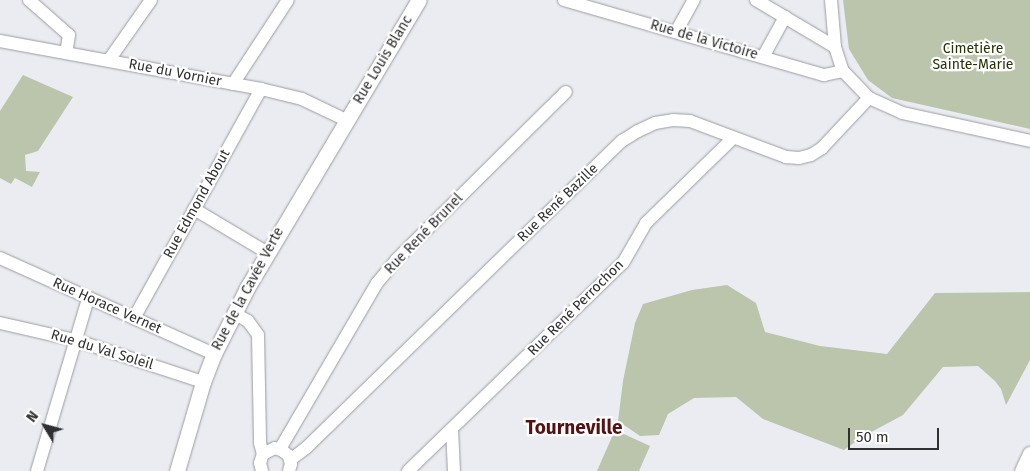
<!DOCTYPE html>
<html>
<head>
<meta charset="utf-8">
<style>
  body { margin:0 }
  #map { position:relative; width:1030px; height:471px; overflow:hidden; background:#ebecf1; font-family:"Fira Sans",sans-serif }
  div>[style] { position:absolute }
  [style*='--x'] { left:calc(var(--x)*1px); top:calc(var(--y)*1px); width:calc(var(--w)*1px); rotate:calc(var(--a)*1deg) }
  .green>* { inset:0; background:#bac5ab }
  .roads { filter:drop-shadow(0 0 1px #9b9ca1) drop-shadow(0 0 1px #9b9ca1) }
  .minor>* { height:12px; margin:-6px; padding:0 6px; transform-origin:6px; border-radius:6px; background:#fff }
  .tertiary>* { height:15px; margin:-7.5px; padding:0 7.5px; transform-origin:7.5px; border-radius:7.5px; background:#fff }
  span { translate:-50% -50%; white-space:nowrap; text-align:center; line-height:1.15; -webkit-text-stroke:4.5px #fff; paint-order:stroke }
  .street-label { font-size:14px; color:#303032 }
  .park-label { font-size:14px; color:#253405 }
  .district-label { font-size:19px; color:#561212; font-weight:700 }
  .north { position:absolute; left:20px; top:401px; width:50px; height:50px; -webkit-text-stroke:4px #fff; paint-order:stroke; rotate:307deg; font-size:14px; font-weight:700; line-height:20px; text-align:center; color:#303032 }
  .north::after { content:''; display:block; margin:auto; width:18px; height:22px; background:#303032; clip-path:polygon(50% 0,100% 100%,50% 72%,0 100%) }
  .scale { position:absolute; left:848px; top:428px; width:91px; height:22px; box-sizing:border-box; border:2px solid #303032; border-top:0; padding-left:6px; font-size:15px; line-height:18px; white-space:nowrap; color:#303032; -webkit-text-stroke:4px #fff; paint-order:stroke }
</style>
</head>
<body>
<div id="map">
  <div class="green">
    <div style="clip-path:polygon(843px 0,1030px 0,1030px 129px,892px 98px,868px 80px,849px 49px)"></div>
    <div style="clip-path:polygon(23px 75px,73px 97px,38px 151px,25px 155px,26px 171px,40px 172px,32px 187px,15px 178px,11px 184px,0 178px,0 111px)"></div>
    <div style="clip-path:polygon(727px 285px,756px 303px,765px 332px,820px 346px,887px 354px,935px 293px,1030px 292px,1030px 360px,1006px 405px,1001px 389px,995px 381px,978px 366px,943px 367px,903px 415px,862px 437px,844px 450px,763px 419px,736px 397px,694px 398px,668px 414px,659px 435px,640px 436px,618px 421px,623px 381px,635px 323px,643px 304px,692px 290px)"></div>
    <div style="clip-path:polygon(615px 430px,650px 446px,639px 471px,597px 471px)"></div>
  </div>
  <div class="roads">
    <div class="minor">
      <div style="--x:29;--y:0;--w:53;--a:41.2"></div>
      <div style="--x:69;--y:35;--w:18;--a:99"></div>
      <div style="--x:564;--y:0;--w:271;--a:16.1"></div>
      <div style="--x:824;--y:75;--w:19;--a:-12"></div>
      <div style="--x:756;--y:0;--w:92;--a:30.7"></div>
      <div style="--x:831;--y:0;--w:47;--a:85.1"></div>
      <div style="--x:835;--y:47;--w:25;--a:72"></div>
      <div style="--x:843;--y:71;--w:37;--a:46"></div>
      <div style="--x:869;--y:98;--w:36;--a:24"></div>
      <div style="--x:902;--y:113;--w:131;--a:12.3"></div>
      <div style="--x:676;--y:32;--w:37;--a:-61"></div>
      <div style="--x:0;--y:41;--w:265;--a:10.4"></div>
      <div style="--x:261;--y:89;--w:42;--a:13.7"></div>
      <div style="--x:302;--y:99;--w:49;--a:25.5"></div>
      <div style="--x:763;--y:57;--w:46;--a:-61.2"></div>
      <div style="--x:109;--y:60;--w:73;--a:-55"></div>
      <div style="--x:233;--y:84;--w:100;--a:-56.8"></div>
      <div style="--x:194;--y:209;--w:84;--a:30.8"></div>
      <div style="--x:0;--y:258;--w:235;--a:24.2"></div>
      <div style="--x:234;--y:313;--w:16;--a:30"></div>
      <div style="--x:248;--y:321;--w:17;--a:54"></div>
      <div style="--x:258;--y:335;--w:108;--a:88.9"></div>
      <div style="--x:260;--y:443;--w:11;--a:75"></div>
      <div style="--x:134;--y:318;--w:262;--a:-61"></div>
      <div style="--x:0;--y:323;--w:77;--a:12.8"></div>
      <div style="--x:75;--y:340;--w:135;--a:18.2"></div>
      <div style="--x:452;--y:429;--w:42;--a:87.3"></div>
      <div style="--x:280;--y:449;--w:192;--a:-59.7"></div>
      <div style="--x:377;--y:283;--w:30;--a:-50"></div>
      <div style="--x:396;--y:260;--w:239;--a:-44.7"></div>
      <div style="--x:290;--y:460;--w:20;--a:-37"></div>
      <div style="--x:306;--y:448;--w:441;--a:-44.2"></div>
      <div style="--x:622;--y:141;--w:19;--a:-32"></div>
      <div style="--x:638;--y:131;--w:19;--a:-25"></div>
      <div style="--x:655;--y:123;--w:18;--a:-9"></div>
      <div style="--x:673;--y:120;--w:17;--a:3"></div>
      <div style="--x:690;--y:121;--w:103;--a:20.6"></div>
      <div style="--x:786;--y:157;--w:13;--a:4"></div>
      <div style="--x:799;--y:158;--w:12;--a:-14"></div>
      <div style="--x:811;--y:155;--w:13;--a:-32"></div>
      <div style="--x:822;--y:148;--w:69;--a:-46.8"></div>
      <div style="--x:37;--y:471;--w:179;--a:-73.5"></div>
      <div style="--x:262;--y:471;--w:8;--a:-104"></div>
      <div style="--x:260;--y:463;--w:9;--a:-72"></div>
      <div style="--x:263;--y:454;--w:13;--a:-27"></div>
      <div style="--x:275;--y:448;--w:9;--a:21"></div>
      <div style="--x:283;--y:451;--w:8;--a:40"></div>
      <div style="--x:289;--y:456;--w:8;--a:76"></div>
      <div style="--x:291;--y:464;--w:7;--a:106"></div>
      <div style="--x:408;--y:471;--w:299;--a:-44.1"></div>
      <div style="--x:623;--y:263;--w:46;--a:-60.1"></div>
      <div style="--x:646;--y:223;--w:122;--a:-44.3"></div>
    </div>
    <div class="tertiary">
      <div style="--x:177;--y:471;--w:93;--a:-73.7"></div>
      <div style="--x:203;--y:382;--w:30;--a:-69"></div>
      <div style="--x:214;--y:354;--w:74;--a:-63.4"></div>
      <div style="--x:247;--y:288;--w:335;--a:-59.2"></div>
      <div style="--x:1022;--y:471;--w:19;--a:-65"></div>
    </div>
  </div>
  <div class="street-label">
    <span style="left:704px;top:40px;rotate:16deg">Rue de la Victoire</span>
    <span style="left:383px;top:60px;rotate:-59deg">Rue Louis Blanc</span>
    <span style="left:175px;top:73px;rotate:11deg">Rue du Vornier</span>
    <span style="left:558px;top:203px;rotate:-44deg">Rue René Bazille</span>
    <span style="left:197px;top:204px;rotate:-61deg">Rue Edmond About</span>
    <span style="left:424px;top:234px;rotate:-46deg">Rue René Brunel</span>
    <span style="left:248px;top:289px;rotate:-62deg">Rue de la Cavée Verte</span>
    <span style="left:107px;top:306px;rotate:24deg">Rue Horace Vernet</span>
    <span style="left:576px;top:308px;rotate:-45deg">Rue René Perrochon</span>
    <span style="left:102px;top:350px;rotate:17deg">Rue du Val Soleil</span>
  </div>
  <div class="park-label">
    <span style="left:973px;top:57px">Cimetière<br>Sainte-Marie</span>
  </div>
  <div class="district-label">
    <span style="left:574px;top:428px">Tourneville</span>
  </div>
  <div class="north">N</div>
  <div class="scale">50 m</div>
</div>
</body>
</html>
